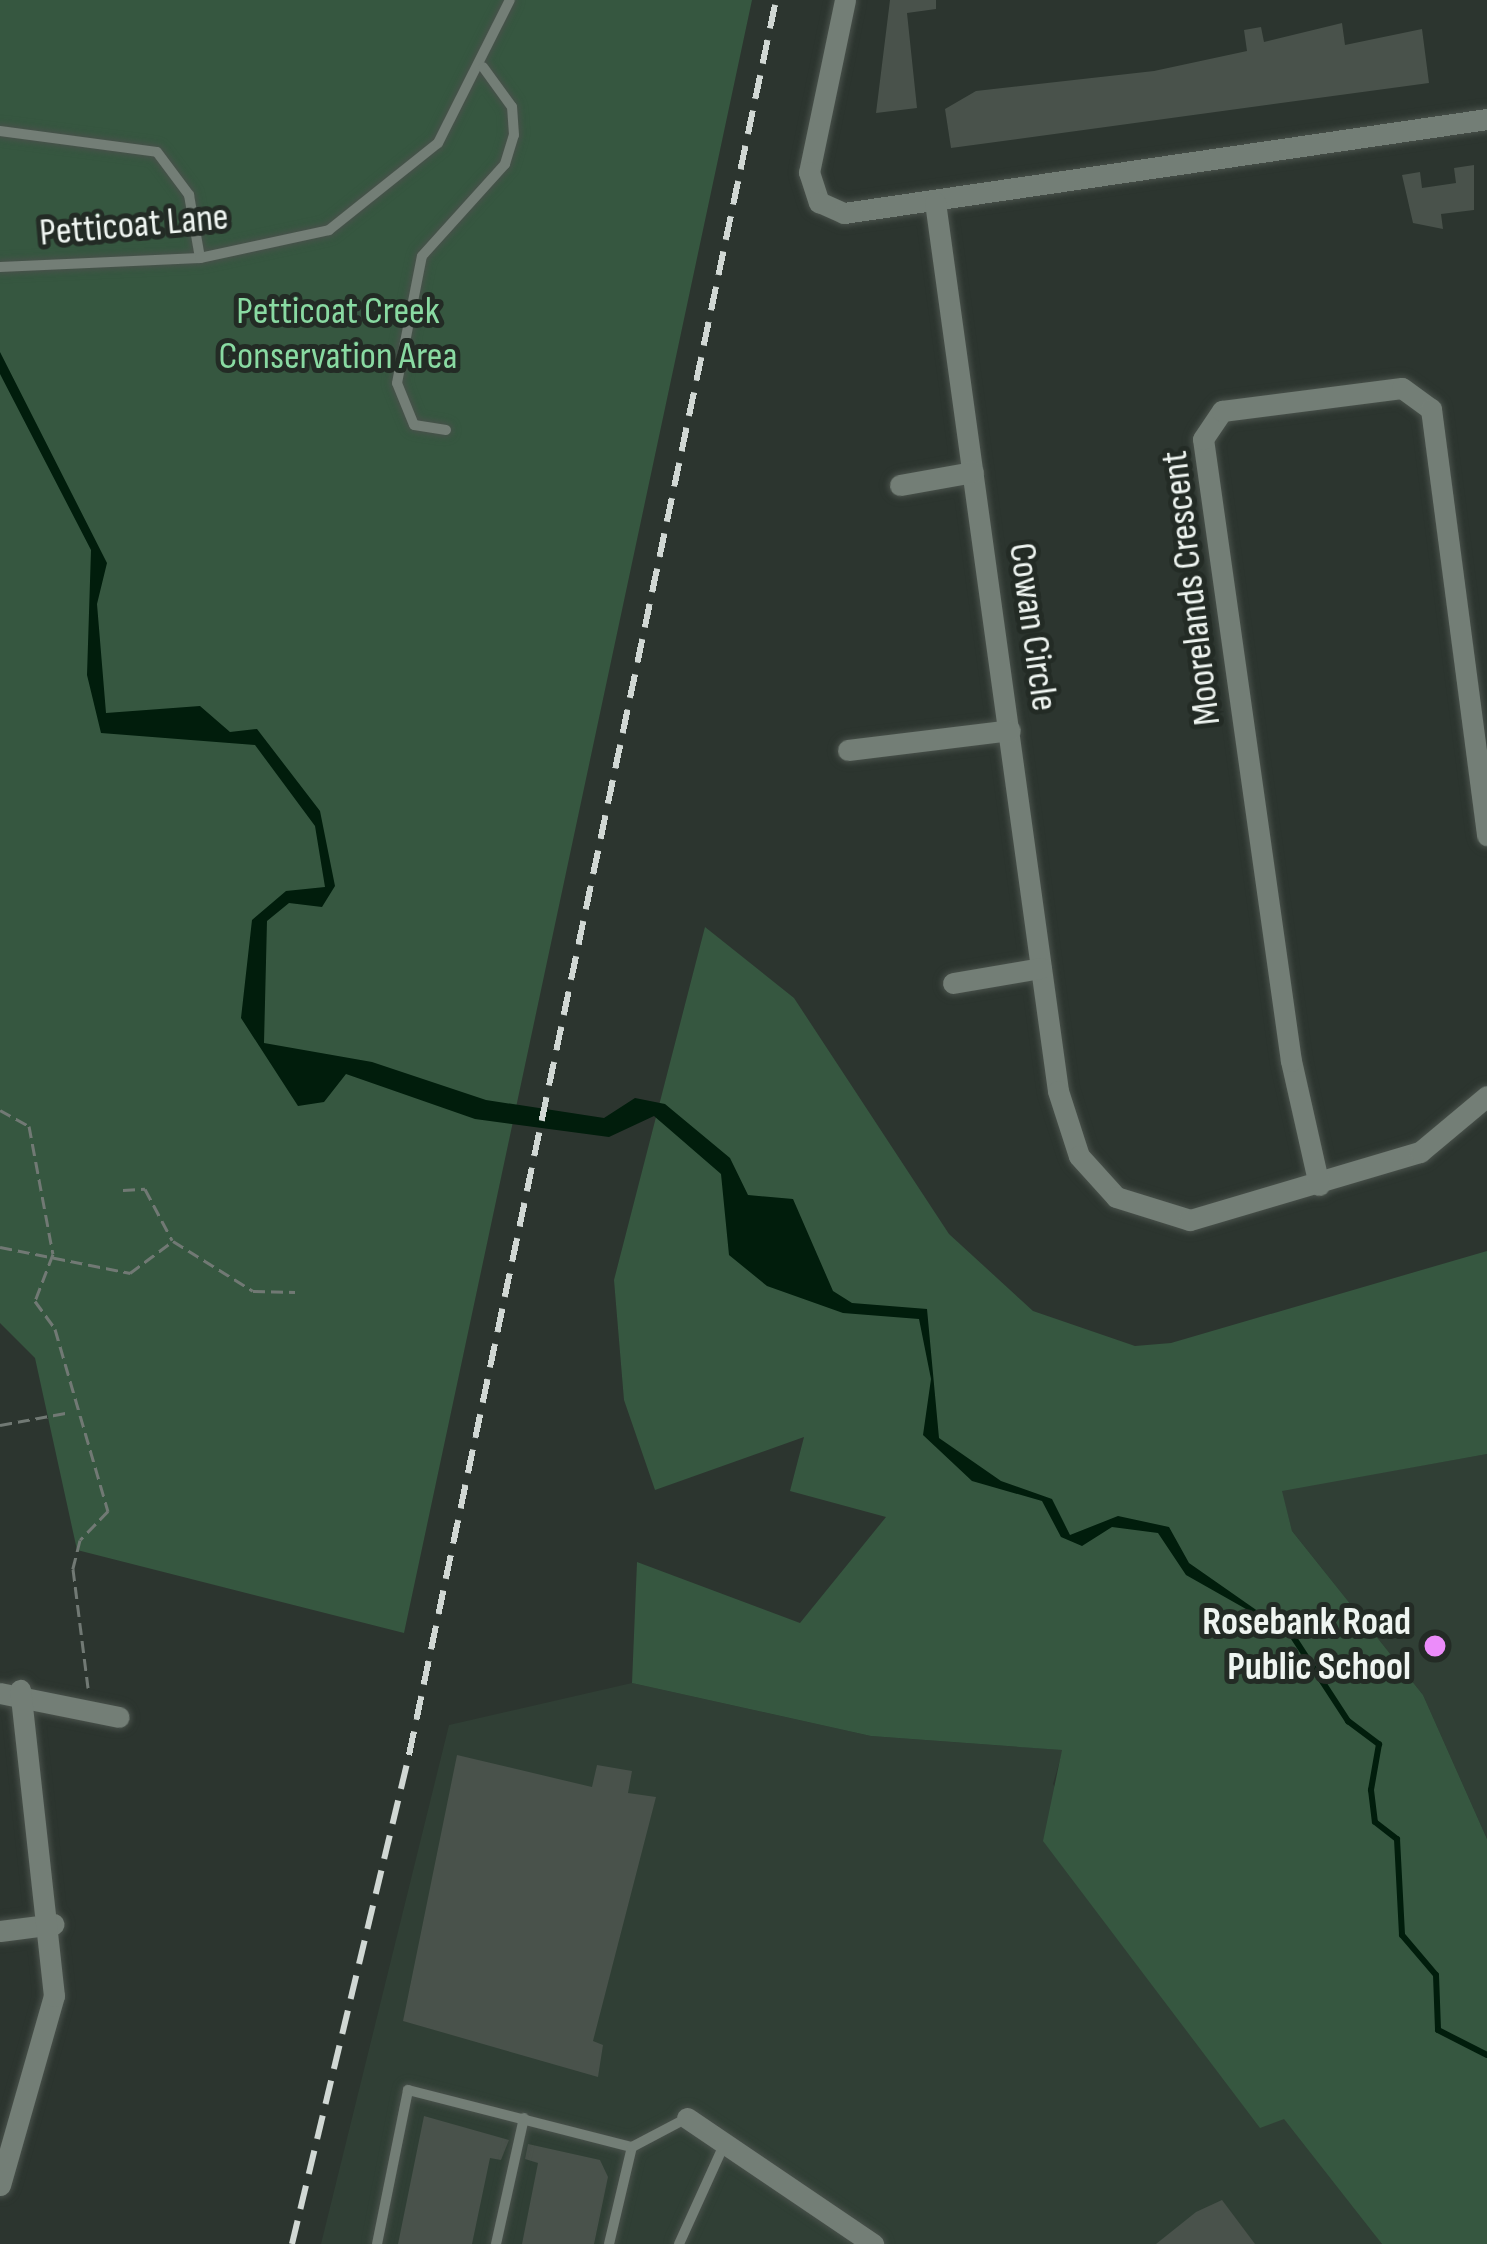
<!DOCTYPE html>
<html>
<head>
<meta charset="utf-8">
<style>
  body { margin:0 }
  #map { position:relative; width:1487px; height:2244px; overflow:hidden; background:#2c352f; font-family:"Sofia Sans Condensed",sans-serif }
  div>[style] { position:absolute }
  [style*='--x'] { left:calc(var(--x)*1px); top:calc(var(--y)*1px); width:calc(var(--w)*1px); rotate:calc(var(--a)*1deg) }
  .built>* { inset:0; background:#303f35 }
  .green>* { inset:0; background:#365740 }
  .water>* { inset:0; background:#011d0c }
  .stream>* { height:6px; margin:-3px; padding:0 3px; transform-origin:3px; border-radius:3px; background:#011d0c }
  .building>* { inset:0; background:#49524b }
  .path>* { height:3px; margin-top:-1.5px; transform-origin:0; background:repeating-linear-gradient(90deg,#717974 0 12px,transparent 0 18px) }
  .roads { filter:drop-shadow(0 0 3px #49514b) drop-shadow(0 0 3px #49514b) }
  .service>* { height:10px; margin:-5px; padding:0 5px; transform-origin:5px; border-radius:5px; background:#737e76 }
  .minor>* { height:21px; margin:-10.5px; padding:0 10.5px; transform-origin:10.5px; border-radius:10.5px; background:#737e76 }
  .rail>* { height:6px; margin-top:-3px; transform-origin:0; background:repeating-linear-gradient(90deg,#d1d8d4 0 24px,transparent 0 36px) }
  .dots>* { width:33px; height:33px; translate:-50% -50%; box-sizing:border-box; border:6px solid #232b25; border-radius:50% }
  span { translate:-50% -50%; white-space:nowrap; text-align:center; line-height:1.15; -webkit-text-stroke:10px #232b25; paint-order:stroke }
  .street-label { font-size:39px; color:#eff5f1 }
  .park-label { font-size:39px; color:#89daa2 }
  .poi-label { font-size:39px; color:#eff5f1; font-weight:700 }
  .right { translate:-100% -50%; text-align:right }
</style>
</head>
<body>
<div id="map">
  <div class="built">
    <div style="clip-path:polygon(1487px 1454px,1487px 1839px,1423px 1695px,1292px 1531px,1281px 1490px)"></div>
    <div style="clip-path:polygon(632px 1683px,871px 1736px,1063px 1750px,1053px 1784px,1382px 2244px,321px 2244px,449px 1725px)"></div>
  </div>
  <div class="green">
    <div style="clip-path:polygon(0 0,752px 0,404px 1633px,77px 1550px,35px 1358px,0 1323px)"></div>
    <div style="clip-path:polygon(705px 927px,794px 998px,949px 1234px,1033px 1311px,1135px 1346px,1171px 1343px,1487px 1251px,1487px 1454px,1282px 1491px,1292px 1531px,1423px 1695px,1487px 1839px,1487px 2244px,1382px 2244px,1284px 2119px,1260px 2128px,1043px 1841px,1062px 1750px,871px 1736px,632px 1683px,637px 1562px,800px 1623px,886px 1517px,790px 1491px,804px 1437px,655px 1490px,624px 1400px,614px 1280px)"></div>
  </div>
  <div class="water">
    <div style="clip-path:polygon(0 352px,107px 563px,97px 604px,106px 713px,200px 706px,230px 732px,257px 729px,320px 811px,335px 886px,322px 907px,289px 903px,267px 921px,264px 1043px,372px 1062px,486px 1100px,604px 1118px,635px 1098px,665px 1104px,730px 1158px,748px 1195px,793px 1199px,833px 1291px,852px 1303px,927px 1309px,939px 1438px,1001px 1481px,1052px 1499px,1070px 1535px,1118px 1516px,1169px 1527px,1189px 1563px,1292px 1635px,1186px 1575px,1158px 1533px,1112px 1527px,1082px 1546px,1061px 1537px,1042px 1501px,972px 1481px,923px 1435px,931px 1379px,919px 1319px,843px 1313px,767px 1286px,729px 1255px,721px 1174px,654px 1116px,609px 1137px,475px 1119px,346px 1074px,324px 1102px,298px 1106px,241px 1018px,252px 920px,286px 891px,325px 887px,315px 826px,255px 745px,101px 733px,87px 675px,91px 550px,0 374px)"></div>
  </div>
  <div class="stream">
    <div style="--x:1292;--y:1635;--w:103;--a:56.9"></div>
    <div style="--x:1348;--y:1721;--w:39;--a:37"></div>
    <div style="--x:1379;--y:1744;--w:47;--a:99.9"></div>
    <div style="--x:1371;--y:1790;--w:32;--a:83"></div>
    <div style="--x:1375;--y:1822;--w:28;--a:38"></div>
    <div style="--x:1397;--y:1839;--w:96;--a:87"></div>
    <div style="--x:1402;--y:1935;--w:52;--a:49.6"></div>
    <div style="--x:1436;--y:1975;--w:55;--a:87.9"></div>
    <div style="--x:1438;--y:2030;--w:55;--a:27"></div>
  </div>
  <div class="building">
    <div style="clip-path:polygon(890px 0,936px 0,936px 9px,907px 13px,917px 108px,876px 113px)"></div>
    <div style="clip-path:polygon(1342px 23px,1345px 45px,1422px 29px,1429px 83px,951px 148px,945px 109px,976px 91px,1154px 71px,1247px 51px,1244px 30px,1261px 27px,1264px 42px)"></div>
    <div style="clip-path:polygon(1474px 165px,1474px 210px,1441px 214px,1443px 229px,1413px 223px,1402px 175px,1420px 172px,1422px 188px,1456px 183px,1454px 168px)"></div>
    <div style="clip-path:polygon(457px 1755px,592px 1787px,597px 1765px,632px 1771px,628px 1793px,656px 1797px,593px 2041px,603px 2045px,598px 2077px,403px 2021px)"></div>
    <div style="clip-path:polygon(424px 2116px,509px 2140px,501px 2160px,490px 2158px,472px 2244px,398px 2244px)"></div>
    <div style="clip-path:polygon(528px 2144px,600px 2160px,608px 2177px,594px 2244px,522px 2244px,538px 2163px,525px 2159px)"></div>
    <div style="clip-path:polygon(1222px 2200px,1255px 2244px,1156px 2244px,1196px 2212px)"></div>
  </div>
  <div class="path">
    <div style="--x:0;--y:1110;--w:33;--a:29"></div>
    <div style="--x:29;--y:1126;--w:130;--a:79.4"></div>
    <div style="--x:53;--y:1254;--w:50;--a:111"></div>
    <div style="--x:35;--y:1301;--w:34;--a:54"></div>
    <div style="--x:55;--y:1329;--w:190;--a:73.8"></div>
    <div style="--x:108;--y:1511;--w:40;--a:134"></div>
    <div style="--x:80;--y:1540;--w:30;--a:104"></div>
    <div style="--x:73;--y:1569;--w:120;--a:82.8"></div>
    <div style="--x:123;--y:1190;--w:22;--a:-3"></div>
    <div style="--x:145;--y:1189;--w:58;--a:62.1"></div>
    <div style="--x:0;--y:1247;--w:133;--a:11.3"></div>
    <div style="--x:130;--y:1273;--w:54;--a:-36.7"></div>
    <div style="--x:173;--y:1241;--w:94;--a:32"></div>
    <div style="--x:253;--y:1291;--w:42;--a:1.4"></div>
    <div style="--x:0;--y:1425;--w:72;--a:-10.4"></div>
  </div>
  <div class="roads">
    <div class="service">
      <div style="--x:0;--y:131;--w:158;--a:7.6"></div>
      <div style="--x:157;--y:152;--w:54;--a:53.3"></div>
      <div style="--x:189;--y:195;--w:64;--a:80.1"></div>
      <div style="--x:0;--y:267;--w:200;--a:-2.6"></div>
      <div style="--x:200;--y:258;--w:132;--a:-12.2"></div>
      <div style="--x:329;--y:230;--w:139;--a:-38.6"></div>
      <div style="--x:438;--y:143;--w:160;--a:-63.3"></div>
      <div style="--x:446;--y:430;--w:32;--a:-171"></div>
      <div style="--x:414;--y:425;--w:45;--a:-112"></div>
      <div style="--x:397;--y:383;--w:129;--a:-78.9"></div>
      <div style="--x:422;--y:256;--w:124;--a:-47.9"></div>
      <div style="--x:505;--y:164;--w:30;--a:-73"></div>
      <div style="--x:514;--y:135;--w:28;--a:-94"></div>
      <div style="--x:512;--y:107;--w:49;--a:-125.9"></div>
      <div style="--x:377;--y:2244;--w:157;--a:-78.6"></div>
      <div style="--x:408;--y:2090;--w:231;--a:14.3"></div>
      <div style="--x:496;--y:2244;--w:129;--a:-77.5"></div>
      <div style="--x:609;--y:2244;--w:100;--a:-76.7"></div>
      <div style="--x:632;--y:2147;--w:62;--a:-27.8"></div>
      <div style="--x:679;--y:2244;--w:104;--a:-65.6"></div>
    </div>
    <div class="minor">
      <div style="--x:845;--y:0;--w:176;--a:101.8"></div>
      <div style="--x:809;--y:172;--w:32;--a:72"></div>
      <div style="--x:819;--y:202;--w:27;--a:24"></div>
      <div style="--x:844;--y:213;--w:650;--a:-8.32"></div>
      <div style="--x:935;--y:202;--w:897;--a:82.12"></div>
      <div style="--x:1058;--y:1091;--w:68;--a:72.1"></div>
      <div style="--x:1079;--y:1156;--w:55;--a:47.9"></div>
      <div style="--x:1116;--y:1197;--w:77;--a:17.3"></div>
      <div style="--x:1190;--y:1220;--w:240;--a:-16.5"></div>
      <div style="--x:1420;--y:1152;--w:87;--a:-39.9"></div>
      <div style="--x:900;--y:485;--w:74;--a:-10.1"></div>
      <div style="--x:848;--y:750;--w:163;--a:-7"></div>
      <div style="--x:953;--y:983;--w:89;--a:-9.7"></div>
      <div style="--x:1319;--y:1185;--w:127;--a:-102.7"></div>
      <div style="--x:1291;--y:1061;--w:628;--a:-98.05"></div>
      <div style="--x:1203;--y:439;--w:34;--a:-56"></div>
      <div style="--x:1222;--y:411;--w:181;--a:-7.3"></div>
      <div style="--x:1402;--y:388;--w:36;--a:36"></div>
      <div style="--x:1431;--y:409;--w:430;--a:82.5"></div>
      <div style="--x:0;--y:1693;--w:121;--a:11.4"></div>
      <div style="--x:0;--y:1931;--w:54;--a:-7.4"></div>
      <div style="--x:687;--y:2118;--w:225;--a:34.1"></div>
      <div style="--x:0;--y:2185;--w:197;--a:-74.1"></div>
      <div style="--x:54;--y:1996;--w:308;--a:-96.3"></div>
    </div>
  </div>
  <div class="rail">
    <div style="--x:292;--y:2244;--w:503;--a:-76.54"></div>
    <div style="--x:409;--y:1755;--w:1793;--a:-78.19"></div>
  </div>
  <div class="dots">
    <div style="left:1435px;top:1646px;background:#ec8cfa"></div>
  </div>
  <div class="street-label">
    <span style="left:134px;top:226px;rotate:-5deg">Petticoat Lane</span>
    <span style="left:1192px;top:588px;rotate:-97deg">Moorelands Crescent</span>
    <span style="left:1032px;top:627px;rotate:82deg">Cowan Circle</span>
  </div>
  <div class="park-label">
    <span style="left:338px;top:335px">Petticoat Creek<br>Conservation Area</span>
  </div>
  <div class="poi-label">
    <span class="right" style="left:1411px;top:1646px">Rosebank Road<br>Public School</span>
  </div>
</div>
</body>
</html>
